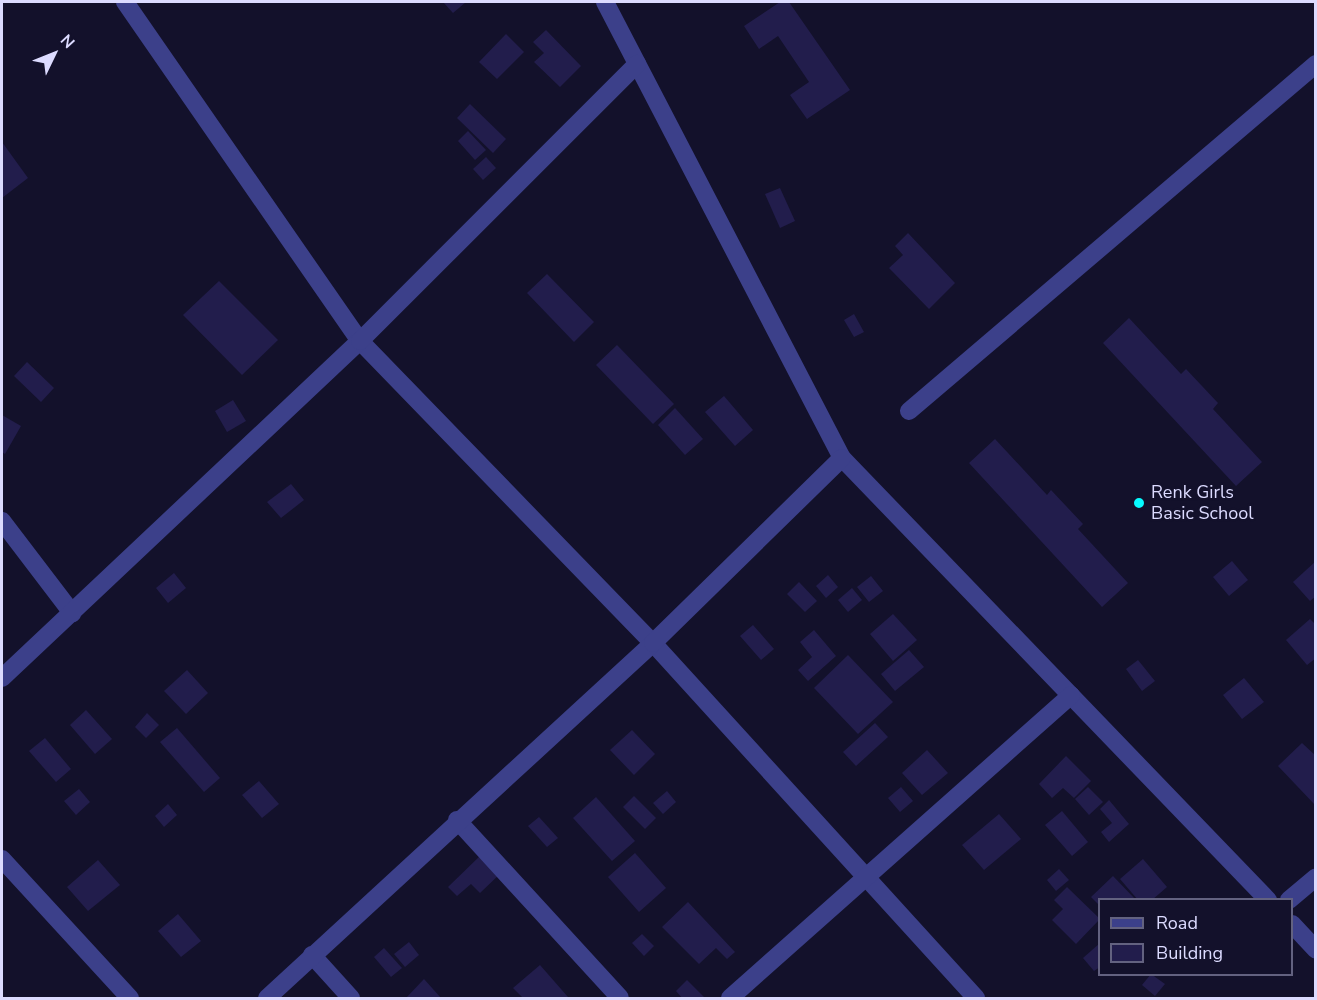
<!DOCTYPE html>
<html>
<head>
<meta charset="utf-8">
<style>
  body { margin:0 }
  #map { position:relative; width:1317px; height:1000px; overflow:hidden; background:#13112b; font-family:"Nunito Sans",sans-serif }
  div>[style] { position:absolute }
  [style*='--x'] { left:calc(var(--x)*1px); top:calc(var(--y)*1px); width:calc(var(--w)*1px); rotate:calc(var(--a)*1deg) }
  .building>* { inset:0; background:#221d4c }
  .minor>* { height:18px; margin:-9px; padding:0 9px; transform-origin:9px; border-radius:9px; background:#3c408a }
  .dots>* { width:16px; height:16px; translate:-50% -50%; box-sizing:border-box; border:3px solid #13112b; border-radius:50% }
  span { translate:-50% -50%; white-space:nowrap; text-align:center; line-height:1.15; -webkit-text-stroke:4.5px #13112b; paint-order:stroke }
  .poi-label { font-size:18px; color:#dcdbff }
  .left { translate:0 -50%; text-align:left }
  .frame { position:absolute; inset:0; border:3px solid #dcdbff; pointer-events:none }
  .legend { position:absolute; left:1098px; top:898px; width:195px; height:78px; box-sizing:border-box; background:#13112b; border:2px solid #636280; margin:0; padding:8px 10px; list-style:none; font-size:18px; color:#dcdbff }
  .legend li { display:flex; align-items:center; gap:12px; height:30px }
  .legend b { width:30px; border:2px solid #636280 }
  .north { position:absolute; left:24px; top:24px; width:60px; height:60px; -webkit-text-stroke:4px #13112b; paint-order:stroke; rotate:47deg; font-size:16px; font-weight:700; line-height:24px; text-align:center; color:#dcdbff }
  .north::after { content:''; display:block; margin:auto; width:21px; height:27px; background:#dcdbff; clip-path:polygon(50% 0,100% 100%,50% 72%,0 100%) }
</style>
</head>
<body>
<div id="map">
  <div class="building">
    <div style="clip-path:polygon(443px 2px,466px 2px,453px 13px)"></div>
    <div style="clip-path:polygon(780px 2px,789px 2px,850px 90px,807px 119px,790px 95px,809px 82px,778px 36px,759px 49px,744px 26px)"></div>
    <div style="clip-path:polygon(546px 30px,581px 66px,560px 87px,534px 62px,544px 53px,533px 42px)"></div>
    <div style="clip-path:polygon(506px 34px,524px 52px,497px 79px,479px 62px)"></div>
    <div style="clip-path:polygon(470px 104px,506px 139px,493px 153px,457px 118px)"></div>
    <div style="clip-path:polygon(468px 131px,486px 150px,475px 160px,458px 141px)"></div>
    <div style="clip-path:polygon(2px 142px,28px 178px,2px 198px)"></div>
    <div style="clip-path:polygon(486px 157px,496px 168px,483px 180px,473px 169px)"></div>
    <div style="clip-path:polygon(780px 188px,795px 221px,780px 228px,765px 194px)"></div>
    <div style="clip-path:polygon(908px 233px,955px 283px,929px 309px,889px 268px,903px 255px,895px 246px)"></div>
    <div style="clip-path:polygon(547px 274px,594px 322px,574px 342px,527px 293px)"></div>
    <div style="clip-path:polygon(219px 281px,278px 340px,242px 375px,183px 315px)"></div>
    <div style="clip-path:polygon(854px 314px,864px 332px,854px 337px,844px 320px)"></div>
    <div style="clip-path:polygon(1129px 318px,1181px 374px,1186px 369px,1218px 403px,1213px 409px,1262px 462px,1236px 486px,1103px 343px)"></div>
    <div style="clip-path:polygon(617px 345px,674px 404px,653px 424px,596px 365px)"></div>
    <div style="clip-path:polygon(27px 362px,54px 388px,41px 402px,14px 376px)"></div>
    <div style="clip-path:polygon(724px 396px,753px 430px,735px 446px,705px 412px)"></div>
    <div style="clip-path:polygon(233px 400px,246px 421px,227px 432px,215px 411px)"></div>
    <div style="clip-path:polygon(675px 408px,703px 439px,685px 455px,658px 425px)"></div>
    <div style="clip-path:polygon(2px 415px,21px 426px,5px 454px,2px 452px)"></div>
    <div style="clip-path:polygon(995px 439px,1047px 495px,1051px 490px,1083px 524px,1078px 529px,1128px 583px,1102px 607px,969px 463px)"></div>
    <div style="clip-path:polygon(291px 484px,304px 500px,281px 518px,267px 502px)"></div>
    <div style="clip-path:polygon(1232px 561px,1248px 580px,1229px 596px,1213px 577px)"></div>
    <div style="clip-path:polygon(1316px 561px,1316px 596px,1310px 601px,1293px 582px)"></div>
    <div style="clip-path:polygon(174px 573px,186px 588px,168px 603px,156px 588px)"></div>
    <div style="clip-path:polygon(828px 575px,838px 587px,826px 598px,816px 586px)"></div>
    <div style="clip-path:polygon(871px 576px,883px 591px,869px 602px,857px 587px)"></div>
    <div style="clip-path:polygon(799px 582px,817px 601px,805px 612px,787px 594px)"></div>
    <div style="clip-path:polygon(852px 588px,862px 600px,848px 612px,838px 600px)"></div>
    <div style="clip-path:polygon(893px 614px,917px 640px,893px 661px,870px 634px)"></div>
    <div style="clip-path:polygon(1310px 619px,1316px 625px,1316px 658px,1307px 665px,1286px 640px)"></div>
    <div style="clip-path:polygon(753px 625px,774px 649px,761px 660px,740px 636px)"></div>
    <div style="clip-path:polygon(814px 630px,836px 656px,808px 681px,798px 670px,812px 657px,800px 642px)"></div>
    <div style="clip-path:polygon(909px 650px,924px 667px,895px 691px,881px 674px)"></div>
    <div style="clip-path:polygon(848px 655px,893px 702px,858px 734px,814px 688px)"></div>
    <div style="clip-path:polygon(1138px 660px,1155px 681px,1142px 691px,1126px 669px)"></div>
    <div style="clip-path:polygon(187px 670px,208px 693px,186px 714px,164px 691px)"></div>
    <div style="clip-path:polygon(1244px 678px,1264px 702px,1242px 719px,1223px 695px)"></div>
    <div style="clip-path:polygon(86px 710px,112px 739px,95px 754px,70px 725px)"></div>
    <div style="clip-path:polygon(147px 713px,159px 725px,146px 738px,135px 727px)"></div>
    <div style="clip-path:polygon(875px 723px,888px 737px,856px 766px,843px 752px)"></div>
    <div style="clip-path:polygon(177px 728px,220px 778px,204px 792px,160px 742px)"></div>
    <div style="clip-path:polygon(632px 730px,655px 754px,634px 775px,610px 750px)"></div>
    <div style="clip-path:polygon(45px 738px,71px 769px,56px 782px,29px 751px)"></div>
    <div style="clip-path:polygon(1302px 743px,1316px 756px,1316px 806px,1278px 766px)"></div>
    <div style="clip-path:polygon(927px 750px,948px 773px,922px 795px,902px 773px)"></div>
    <div style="clip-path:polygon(1066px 756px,1091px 781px,1074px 798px,1063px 788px,1052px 798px,1039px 784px)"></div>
    <div style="clip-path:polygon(259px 781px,279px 804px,262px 818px,242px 795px)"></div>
    <div style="clip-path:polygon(901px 787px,913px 801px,900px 812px,888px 798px)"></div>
    <div style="clip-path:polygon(1088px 787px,1103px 802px,1089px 815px,1075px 799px)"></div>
    <div style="clip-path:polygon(79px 789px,90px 802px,76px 815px,64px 801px)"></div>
    <div style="clip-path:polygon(667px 791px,676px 802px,663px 814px,653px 803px)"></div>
    <div style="clip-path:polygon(634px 796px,656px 818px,645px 829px,623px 807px)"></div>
    <div style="clip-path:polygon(596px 797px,635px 841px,612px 861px,573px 818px)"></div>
    <div style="clip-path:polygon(1109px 800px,1129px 824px,1109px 842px,1101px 832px,1112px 823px,1100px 809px)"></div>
    <div style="clip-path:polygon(168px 804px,177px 815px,164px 827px,155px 816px)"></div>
    <div style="clip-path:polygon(1062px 811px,1088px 842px,1072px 856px,1045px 825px)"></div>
    <div style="clip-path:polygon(999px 814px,1021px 839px,984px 870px,962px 845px)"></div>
    <div style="clip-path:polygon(539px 817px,558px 838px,547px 847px,528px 826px)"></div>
    <div style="clip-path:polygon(483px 853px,502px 872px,480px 893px,471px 884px,457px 896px,448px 887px)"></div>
    <div style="clip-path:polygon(635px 853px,666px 888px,639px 912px,608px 877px)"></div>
    <div style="clip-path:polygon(1143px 859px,1167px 887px,1152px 900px,1138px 900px,1120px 879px)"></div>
    <div style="clip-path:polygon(98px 860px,120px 885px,88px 911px,67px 887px)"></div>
    <div style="clip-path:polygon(1059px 869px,1069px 880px,1056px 891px,1047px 880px)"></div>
    <div style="clip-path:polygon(1113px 876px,1136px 900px,1100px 900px,1100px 906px,1091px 897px)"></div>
    <div style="clip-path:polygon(1067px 887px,1100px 919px,1076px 944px,1052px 920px,1063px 909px,1054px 900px)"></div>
    <div style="clip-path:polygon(688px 902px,735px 952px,727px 959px,716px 948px,699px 964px,662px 927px)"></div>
    <div style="clip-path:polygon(178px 914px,201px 941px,181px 957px,158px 931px)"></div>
    <div style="clip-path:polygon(642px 934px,654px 946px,644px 956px,632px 943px)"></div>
    <div style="clip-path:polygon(409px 942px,419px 955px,405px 967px,394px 954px)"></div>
    <div style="clip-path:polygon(1100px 943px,1100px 967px,1094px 971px,1083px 958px)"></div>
    <div style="clip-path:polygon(384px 948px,402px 968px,391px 977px,374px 957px)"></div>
    <div style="clip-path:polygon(540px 965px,568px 997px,566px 998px,523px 998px,513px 988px)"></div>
    <div style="clip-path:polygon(1151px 974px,1165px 984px,1155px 996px,1142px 985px)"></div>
    <div style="clip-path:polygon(424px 979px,441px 998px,406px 998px)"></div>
    <div style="clip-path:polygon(687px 980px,705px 998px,682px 998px,676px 991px)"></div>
  </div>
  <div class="minor">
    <div style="--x:125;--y:2;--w:412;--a:55.3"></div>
    <div style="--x:360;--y:341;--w:421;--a:45.9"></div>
    <div style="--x:653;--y:643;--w:480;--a:47.7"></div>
    <div style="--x:605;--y:2;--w:514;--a:62.54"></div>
    <div style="--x:842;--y:458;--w:614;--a:46.06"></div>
    <div style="--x:909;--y:411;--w:535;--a:-40.45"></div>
    <div style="--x:2;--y:521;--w:116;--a:52.7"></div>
    <div style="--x:2;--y:678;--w:492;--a:-43.3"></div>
    <div style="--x:360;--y:341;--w:392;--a:-45"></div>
    <div style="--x:457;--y:820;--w:241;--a:47.5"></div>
    <div style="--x:2;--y:859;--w:189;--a:47.4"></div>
    <div style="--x:1289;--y:900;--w:35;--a:-40"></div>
    <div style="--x:1292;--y:924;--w:35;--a:47"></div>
    <div style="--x:312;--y:955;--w:58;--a:47.8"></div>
    <div style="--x:267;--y:998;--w:524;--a:-42.6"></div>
    <div style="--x:653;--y:643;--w:264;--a:-44.4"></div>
    <div style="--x:730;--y:998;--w:456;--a:-41.6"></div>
  </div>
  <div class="dots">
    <div style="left:1139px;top:503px;background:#07fbff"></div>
  </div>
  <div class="poi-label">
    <span class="left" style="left:1151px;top:503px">Renk Girls<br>Basic School</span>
  </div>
  <div class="frame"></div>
  <ul class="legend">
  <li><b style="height:8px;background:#3c408a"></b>Road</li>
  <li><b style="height:16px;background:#221d4c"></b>Building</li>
  </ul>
  <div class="north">N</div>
</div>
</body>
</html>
